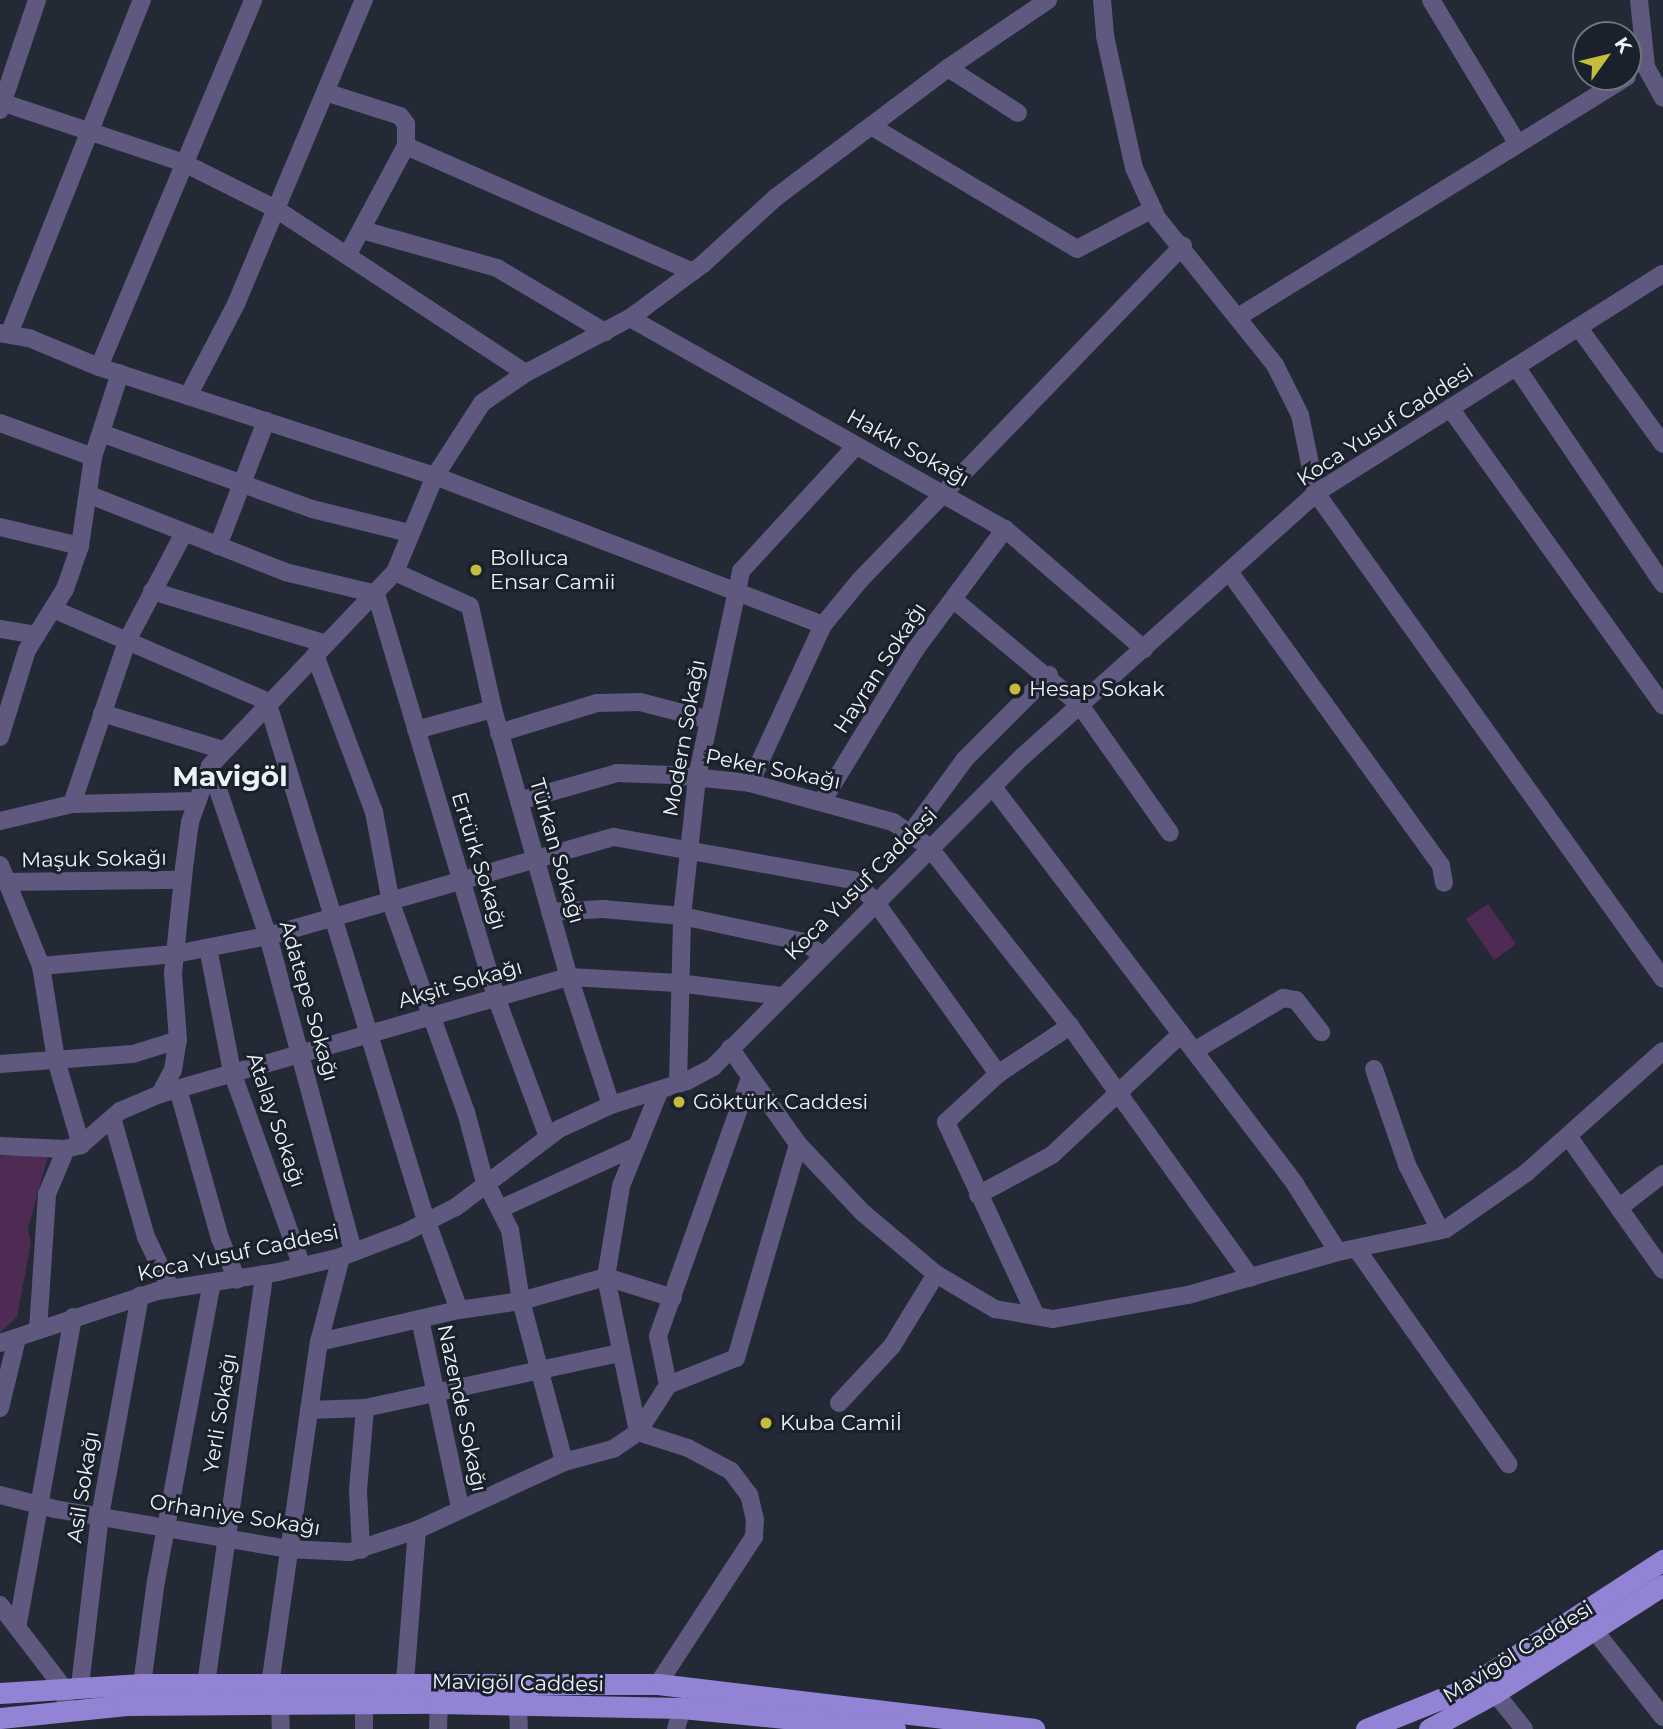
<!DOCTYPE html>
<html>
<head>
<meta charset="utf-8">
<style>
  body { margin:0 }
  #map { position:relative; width:1663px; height:1729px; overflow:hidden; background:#232a36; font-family:Montserrat,sans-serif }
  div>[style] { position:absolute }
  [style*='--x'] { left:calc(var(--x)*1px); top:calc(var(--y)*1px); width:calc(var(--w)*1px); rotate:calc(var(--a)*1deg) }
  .green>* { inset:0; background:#4e2b52 }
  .minor>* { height:18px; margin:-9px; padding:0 9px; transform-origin:9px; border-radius:9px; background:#5f587f }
  .major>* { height:21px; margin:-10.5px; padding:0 10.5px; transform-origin:10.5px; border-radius:10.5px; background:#9383d5 }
  .dots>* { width:19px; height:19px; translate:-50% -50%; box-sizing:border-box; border:4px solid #1a212b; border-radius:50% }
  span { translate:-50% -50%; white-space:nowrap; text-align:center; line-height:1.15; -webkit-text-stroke:6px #1a212b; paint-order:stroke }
  .street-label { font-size:21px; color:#edf2f9 }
  .poi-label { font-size:21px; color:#edf2f9 }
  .left { translate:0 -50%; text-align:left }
  .district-label { font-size:28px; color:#edf2f9; font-weight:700 }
  .north { position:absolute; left:1572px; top:21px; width:70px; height:70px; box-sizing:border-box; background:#1a212b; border:2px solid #6e757d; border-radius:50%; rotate:56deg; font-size:19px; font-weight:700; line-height:28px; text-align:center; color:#edf2f9 }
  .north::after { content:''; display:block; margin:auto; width:24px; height:32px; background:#c5bc3d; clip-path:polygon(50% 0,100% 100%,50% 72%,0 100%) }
</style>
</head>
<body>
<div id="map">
  <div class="green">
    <div style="clip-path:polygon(1488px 904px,1516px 944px,1494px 960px,1466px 919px)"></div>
    <div style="clip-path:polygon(0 1156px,48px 1156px,28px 1229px,31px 1243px,17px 1317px,0 1333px)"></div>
  </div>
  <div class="minor">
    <div style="--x:1102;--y:0;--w:36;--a:85"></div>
    <div style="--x:1105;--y:36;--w:135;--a:77.6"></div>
    <div style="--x:1134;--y:168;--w:55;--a:65.3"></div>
    <div style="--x:1157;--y:218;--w:189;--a:51.2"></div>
    <div style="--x:1275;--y:365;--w:56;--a:63.4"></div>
    <div style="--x:1300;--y:415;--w:80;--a:78.4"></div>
    <div style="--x:1316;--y:493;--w:597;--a:54.47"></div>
    <div style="--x:1431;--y:0;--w:168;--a:58.9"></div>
    <div style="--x:1639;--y:0;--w:67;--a:84"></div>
    <div style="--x:1646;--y:67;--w:35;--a:61"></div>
    <div style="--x:948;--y:68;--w:83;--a:32.7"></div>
    <div style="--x:325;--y:92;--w:79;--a:17.7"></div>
    <div style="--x:400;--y:116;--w:10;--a:53"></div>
    <div style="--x:406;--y:124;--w:22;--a:90"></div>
    <div style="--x:406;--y:146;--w:313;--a:23.7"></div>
    <div style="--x:4;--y:103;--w:190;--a:18.4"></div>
    <div style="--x:184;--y:163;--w:103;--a:26.6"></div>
    <div style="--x:276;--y:209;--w:299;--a:33.3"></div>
    <div style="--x:0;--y:110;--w:116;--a:-71.4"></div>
    <div style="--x:871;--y:126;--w:240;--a:30.8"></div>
    <div style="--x:1077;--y:249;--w:86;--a:-27.8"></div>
    <div style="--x:362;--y:230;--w:140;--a:15.7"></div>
    <div style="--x:497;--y:268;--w:126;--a:30.7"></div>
    <div style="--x:348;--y:254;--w:123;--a:-61.8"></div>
    <div style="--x:1238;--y:317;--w:457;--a:-31.7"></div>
    <div style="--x:630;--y:318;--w:430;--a:29.4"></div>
    <div style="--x:1005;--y:529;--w:184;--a:40.8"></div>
    <div style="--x:1579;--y:328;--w:143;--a:54.1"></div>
    <div style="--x:0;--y:333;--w:29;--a:10"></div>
    <div style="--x:29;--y:338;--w:76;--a:22.5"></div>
    <div style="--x:99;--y:367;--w:353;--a:18"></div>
    <div style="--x:435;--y:476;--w:416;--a:21"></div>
    <div style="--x:9;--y:334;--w:360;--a:-68.3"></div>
    <div style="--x:99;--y:367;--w:398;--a:-67.2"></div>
    <div style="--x:1517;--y:368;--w:261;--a:55.9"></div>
    <div style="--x:188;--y:396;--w:104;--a:-62.4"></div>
    <div style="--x:236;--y:304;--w:330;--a:-67.2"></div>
    <div style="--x:1450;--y:408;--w:366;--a:54.4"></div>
    <div style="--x:0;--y:423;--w:99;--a:20.1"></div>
    <div style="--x:101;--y:433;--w:224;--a:19.8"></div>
    <div style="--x:312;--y:509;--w:100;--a:13.9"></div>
    <div style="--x:90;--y:495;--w:210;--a:21.5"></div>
    <div style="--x:285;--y:572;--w:94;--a:13.6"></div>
    <div style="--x:376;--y:594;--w:420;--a:73.4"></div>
    <div style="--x:496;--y:997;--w:149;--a:69.6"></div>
    <div style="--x:0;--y:527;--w:82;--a:13.4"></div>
    <div style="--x:218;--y:546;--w:134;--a:-69"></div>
    <div style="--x:395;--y:572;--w:82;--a:24.4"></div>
    <div style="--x:470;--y:606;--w:106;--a:77.4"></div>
    <div style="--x:493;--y:709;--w:279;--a:74.2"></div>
    <div style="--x:569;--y:977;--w:135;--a:71.8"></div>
    <div style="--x:1230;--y:573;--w:361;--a:54.2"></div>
    <div style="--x:1441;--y:866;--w:17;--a:80"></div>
    <div style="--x:152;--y:591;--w:182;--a:16.9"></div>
    <div style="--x:954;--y:600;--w:164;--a:39.8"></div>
    <div style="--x:1080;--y:705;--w:156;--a:54.9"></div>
    <div style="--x:53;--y:609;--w:233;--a:23.3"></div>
    <div style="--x:267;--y:701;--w:533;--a:72.99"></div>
    <div style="--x:423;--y:1211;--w:105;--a:70"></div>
    <div style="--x:0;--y:629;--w:37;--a:9"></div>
    <div style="--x:315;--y:655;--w:168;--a:69.4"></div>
    <div style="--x:374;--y:812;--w:93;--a:79.4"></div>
    <div style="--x:391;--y:903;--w:222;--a:70.3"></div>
    <div style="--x:466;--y:1112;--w:69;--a:75"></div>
    <div style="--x:484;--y:1179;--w:57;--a:63"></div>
    <div style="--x:510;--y:1230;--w:72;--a:81.2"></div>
    <div style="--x:521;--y:1301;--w:167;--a:75"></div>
    <div style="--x:102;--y:713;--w:127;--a:17"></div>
    <div style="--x:416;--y:730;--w:80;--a:-15.3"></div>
    <div style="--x:499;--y:733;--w:102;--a:-17"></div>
    <div style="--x:597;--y:703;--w:43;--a:-1.3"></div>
    <div style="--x:640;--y:702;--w:68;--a:14.4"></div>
    <div style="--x:0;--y:737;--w:91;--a:-72.8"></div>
    <div style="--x:27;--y:650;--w:72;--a:-58.1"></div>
    <div style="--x:65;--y:589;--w:46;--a:-70.8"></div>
    <div style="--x:80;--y:546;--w:90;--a:-81.7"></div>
    <div style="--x:93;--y:457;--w:88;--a:-72.2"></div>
    <div style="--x:210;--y:766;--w:180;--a:71.2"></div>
    <div style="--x:268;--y:936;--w:327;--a:74.9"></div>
    <div style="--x:750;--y:783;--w:174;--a:-65.2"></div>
    <div style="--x:823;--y:625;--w:58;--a:-50.6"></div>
    <div style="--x:860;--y:580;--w:465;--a:-46"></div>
    <div style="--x:993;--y:787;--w:499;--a:52.7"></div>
    <div style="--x:1295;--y:1184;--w:80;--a:57.7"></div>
    <div style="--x:823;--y:800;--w:176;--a:-58.5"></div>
    <div style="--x:915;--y:650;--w:151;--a:-53.4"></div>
    <div style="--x:519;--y:801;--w:102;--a:-15.9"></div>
    <div style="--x:617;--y:773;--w:56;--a:2"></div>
    <div style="--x:673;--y:775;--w:77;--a:5.9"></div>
    <div style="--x:750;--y:783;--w:148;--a:15.3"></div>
    <div style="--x:893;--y:822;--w:44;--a:34.8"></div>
    <div style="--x:929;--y:847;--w:228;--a:51.8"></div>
    <div style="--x:1070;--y:1026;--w:310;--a:54.3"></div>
    <div style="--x:72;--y:804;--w:174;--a:-71.3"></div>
    <div style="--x:128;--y:639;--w:120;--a:-62.2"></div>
    <div style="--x:0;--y:821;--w:74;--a:-13.3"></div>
    <div style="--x:72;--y:804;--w:124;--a:-1.4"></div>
    <div style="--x:910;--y:834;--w:93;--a:-53.7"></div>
    <div style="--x:965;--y:759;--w:119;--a:-45"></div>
    <div style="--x:0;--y:865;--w:109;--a:67.9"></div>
    <div style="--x:41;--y:966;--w:95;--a:80.9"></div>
    <div style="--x:56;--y:1060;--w:89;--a:73.6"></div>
    <div style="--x:6;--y:882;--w:176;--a:-0.7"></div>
    <div style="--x:550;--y:912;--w:53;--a:-3.2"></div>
    <div style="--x:603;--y:909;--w:79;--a:5.1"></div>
    <div style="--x:682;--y:916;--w:125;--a:12"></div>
    <div style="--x:804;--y:942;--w:22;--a:36"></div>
    <div style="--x:208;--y:948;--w:126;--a:79"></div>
    <div style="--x:232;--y:1072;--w:204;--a:70.2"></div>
    <div style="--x:41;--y:966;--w:135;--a:-5.1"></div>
    <div style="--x:175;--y:954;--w:95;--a:-11"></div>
    <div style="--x:268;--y:936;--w:360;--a:-16"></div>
    <div style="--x:614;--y:837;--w:243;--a:10.2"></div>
    <div style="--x:853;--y:880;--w:29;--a:44"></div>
    <div style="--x:874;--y:900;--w:214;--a:54.5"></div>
    <div style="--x:730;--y:1048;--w:118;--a:54.7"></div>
    <div style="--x:798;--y:1144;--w:93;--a:46.7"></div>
    <div style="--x:862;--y:1212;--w:97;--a:40"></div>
    <div style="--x:936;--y:1274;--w:69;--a:30.7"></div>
    <div style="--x:995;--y:1309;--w:59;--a:9.8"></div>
    <div style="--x:1053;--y:1319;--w:137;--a:-10.1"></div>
    <div style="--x:1188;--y:1295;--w:156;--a:-16"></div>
    <div style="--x:1338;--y:1252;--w:110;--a:-12"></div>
    <div style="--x:1446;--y:1229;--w:98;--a:-35"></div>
    <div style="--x:1526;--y:1173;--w:183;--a:-41.7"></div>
    <div style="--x:1194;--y:1051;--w:104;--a:-30.8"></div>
    <div style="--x:1283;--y:998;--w:13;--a:9"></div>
    <div style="--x:1296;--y:1000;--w:41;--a:52"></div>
    <div style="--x:0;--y:1064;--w:133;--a:-4.3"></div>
    <div style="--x:133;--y:1054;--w:47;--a:-17.3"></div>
    <div style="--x:1374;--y:1069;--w:102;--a:71"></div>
    <div style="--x:1407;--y:1165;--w:73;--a:63.1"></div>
    <div style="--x:678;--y:1084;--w:168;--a:-88.6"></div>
    <div style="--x:682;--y:916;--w:140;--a:-83.8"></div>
    <div style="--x:697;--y:777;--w:211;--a:-77.9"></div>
    <div style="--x:741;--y:571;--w:170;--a:-47.4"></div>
    <div style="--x:178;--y:1089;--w:155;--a:74.3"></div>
    <div style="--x:220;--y:1238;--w:45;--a:68"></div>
    <div style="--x:160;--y:1094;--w:425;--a:-16"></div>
    <div style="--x:569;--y:977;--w:109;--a:3.2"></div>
    <div style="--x:678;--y:983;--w:104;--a:7.2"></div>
    <div style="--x:113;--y:1121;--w:121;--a:74.1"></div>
    <div style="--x:146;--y:1237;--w:58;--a:64.3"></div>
    <div style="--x:1568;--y:1136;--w:164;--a:54.7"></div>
    <div style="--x:0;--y:1146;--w:66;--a:2.6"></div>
    <div style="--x:978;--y:1195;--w:84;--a:-28.4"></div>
    <div style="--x:1052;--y:1155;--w:177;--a:-43.2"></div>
    <div style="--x:1620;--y:1207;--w:54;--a:-37.5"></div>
    <div style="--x:500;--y:1209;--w:151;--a:-24.7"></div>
    <div style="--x:1358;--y:1251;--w:261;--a:54.8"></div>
    <div style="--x:1036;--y:1316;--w:214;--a:-114.9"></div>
    <div style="--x:946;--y:1122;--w:71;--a:-42.7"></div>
    <div style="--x:998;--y:1074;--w:87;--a:-33.7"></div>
    <div style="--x:420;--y:1319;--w:192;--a:78"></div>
    <div style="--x:38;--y:1330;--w:136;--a:-86.2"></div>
    <div style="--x:47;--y:1194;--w:49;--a:-67.1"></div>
    <div style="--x:66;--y:1149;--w:16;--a:-15"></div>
    <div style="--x:81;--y:1145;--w:52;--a:-41.1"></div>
    <div style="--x:120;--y:1111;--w:43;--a:-23"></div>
    <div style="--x:160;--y:1094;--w:27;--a:-62"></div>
    <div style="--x:173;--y:1070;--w:30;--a:-81"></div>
    <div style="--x:178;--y:1040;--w:67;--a:-94.3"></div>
    <div style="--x:173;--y:973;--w:106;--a:-84"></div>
    <div style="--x:184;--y:868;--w:46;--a:-82.6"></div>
    <div style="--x:190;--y:822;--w:59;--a:-70.3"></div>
    <div style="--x:210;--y:766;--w:268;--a:-46.4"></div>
    <div style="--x:395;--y:572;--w:104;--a:-67.4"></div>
    <div style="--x:435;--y:476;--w:87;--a:-57.2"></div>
    <div style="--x:482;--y:403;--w:53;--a:-34.3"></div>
    <div style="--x:526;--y:373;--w:118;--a:-27.9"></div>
    <div style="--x:630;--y:318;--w:91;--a:-36.5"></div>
    <div style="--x:703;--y:264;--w:98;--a:-42.5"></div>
    <div style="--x:775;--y:198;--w:216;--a:-36.9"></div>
    <div style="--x:948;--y:68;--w:121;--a:-34.2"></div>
    <div style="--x:319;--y:1342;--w:144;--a:-12.9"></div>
    <div style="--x:459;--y:1310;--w:63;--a:-8.3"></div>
    <div style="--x:521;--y:1301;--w:88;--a:-15.8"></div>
    <div style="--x:606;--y:1277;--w:70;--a:17.4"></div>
    <div style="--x:0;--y:1343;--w:165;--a:-18.3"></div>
    <div style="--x:157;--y:1291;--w:122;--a:-8.9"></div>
    <div style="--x:278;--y:1272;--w:65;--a:-13.4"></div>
    <div style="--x:341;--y:1257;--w:67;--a:-20.9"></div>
    <div style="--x:404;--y:1233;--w:58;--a:-26.6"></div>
    <div style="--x:456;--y:1207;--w:129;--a:-37.1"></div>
    <div style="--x:559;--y:1129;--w:57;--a:-24.8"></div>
    <div style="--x:611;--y:1105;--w:80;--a:-17.5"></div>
    <div style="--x:687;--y:1081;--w:30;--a:-28"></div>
    <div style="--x:713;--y:1067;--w:438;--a:-45.1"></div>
    <div style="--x:1022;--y:757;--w:395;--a:-41.9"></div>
    <div style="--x:1316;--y:493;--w:410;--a:-32.3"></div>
    <div style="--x:668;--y:1385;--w:50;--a:-101.5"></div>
    <div style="--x:658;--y:1336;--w:275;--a:-70.4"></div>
    <div style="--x:839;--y:1403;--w:78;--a:-47.1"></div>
    <div style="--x:892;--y:1346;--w:84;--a:-58.6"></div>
    <div style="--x:0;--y:1408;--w:72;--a:-76.3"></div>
    <div style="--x:309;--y:1410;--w:56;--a:-2"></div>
    <div style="--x:365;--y:1408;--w:260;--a:-12.2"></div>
    <div style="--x:0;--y:1495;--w:57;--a:14.3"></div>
    <div style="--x:55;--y:1509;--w:236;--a:9.7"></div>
    <div style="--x:288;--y:1549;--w:62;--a:2.8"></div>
    <div style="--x:350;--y:1552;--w:71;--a:-18.2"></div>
    <div style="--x:417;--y:1530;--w:162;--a:-24.8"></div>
    <div style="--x:564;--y:1462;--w:51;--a:-14.9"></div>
    <div style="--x:613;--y:1449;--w:30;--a:-34"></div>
    <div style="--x:638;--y:1432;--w:158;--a:-101.7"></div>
    <div style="--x:606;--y:1277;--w:92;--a:-80.6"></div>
    <div style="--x:621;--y:1186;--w:101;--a:-68"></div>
    <div style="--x:361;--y:1550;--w:60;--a:-92.9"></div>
    <div style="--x:358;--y:1490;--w:82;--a:-85.1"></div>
    <div style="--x:0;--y:1605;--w:103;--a:52.5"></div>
    <div style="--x:63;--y:1687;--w:11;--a:80"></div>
    <div style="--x:18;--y:1623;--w:311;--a:-79.8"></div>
    <div style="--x:1594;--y:1630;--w:111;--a:51.6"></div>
    <div style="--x:405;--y:1682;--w:152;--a:-85.5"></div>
    <div style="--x:142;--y:1684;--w:104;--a:-82.3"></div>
    <div style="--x:156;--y:1581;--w:300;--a:-79.4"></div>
    <div style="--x:206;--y:1684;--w:414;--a:-81.9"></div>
    <div style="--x:658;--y:1684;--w:176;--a:-56.9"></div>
    <div style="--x:754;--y:1537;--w:17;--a:-87"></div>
    <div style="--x:755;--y:1520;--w:26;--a:-103"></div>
    <div style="--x:749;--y:1495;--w:30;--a:-127"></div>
    <div style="--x:731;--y:1471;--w:49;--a:-151.9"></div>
    <div style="--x:688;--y:1448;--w:52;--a:-162.3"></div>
    <div style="--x:638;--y:1432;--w:56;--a:-57.4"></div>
    <div style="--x:668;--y:1385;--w:73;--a:-21.7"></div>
    <div style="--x:736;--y:1358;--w:223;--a:-73.8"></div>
    <div style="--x:270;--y:1685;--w:346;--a:-81.9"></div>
    <div style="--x:319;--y:1342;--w:88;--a:-75.5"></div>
    <div style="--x:80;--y:1686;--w:171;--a:-83.3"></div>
    <div style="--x:100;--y:1516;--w:224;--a:-79.7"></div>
    <div style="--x:1495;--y:1693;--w:46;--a:51.1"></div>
    <div style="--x:518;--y:1705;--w:24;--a:88"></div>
    <div style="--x:280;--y:1706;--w:23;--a:88"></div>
    <div style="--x:364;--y:1729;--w:24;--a:-90"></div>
    <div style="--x:438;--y:1729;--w:26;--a:-88"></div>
    <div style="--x:676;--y:1729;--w:22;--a:-74"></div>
  </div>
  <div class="major">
    <div style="--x:0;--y:1693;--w:142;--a:-3.6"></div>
    <div style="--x:142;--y:1684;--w:516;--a:0"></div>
    <div style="--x:658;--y:1684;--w:379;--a:6.8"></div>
    <div style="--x:0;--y:1718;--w:127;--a:-5.9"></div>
    <div style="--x:126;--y:1705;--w:313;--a:-0.4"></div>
    <div style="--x:439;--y:1703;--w:243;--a:1.2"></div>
    <div style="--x:682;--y:1708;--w:214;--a:5.6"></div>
    <div style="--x:1366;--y:1729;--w:105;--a:-21.9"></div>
    <div style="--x:1463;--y:1690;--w:239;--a:-33"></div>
    <div style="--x:1429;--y:1729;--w:75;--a:-28.6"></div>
    <div style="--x:1495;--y:1693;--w:200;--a:-32.7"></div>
  </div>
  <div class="dots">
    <div style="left:476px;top:570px;background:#c5bc3d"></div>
    <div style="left:1015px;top:689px;background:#c5bc3d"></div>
    <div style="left:679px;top:1102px;background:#c5bc3d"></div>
    <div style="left:766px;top:1423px;background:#c5bc3d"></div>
  </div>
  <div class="street-label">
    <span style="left:1385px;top:425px;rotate:-33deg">Koca Yusuf Caddesi</span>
    <span style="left:908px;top:448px;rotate:29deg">Hakkı Sokağı</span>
    <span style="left:880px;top:668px;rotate:-57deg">Hayran Sokağı</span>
    <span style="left:684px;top:738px;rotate:-80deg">Modern Sokağı</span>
    <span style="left:773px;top:769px;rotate:11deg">Peker Sokağı</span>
    <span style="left:557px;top:851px;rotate:74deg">Türkan Sokağı</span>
    <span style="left:94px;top:859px;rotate:-1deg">Maşuk Sokağı</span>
    <span style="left:479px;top:861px;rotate:73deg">Ertürk Sokağı</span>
    <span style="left:861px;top:884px;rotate:-45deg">Koca Yusuf Caddesi</span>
    <span style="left:460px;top:984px;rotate:-16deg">Akşit Sokağı</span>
    <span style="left:309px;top:1001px;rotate:74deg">Adatepe Sokağı</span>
    <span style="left:276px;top:1120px;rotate:71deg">Atalay Sokağı</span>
    <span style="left:238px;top:1253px;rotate:-12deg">Koca Yusuf Caddesi</span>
    <span style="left:462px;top:1408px;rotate:78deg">Nazende Sokağı</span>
    <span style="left:220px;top:1413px;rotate:-81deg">Yerli Sokağı</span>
    <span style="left:83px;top:1487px;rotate:-81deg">Asil Sokağı</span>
    <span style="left:235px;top:1515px;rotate:9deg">Orhaniye Sokağı</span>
    <span style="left:1518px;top:1652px;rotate:-32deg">Mavigöl Caddesi</span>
    <span style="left:518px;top:1683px;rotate:1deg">Mavigöl Caddesi</span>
  </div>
  <div class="poi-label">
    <span class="left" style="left:490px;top:570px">Bolluca<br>Ensar Camii</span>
    <span class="left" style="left:1029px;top:689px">Hesap Sokak</span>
    <span class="left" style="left:693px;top:1102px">Göktürk Caddesi</span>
    <span class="left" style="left:780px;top:1423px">Kuba Camiİ</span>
  </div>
  <div class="district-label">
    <span style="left:230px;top:776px">Mavigöl</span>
  </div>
  <div class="north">K</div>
</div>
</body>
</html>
